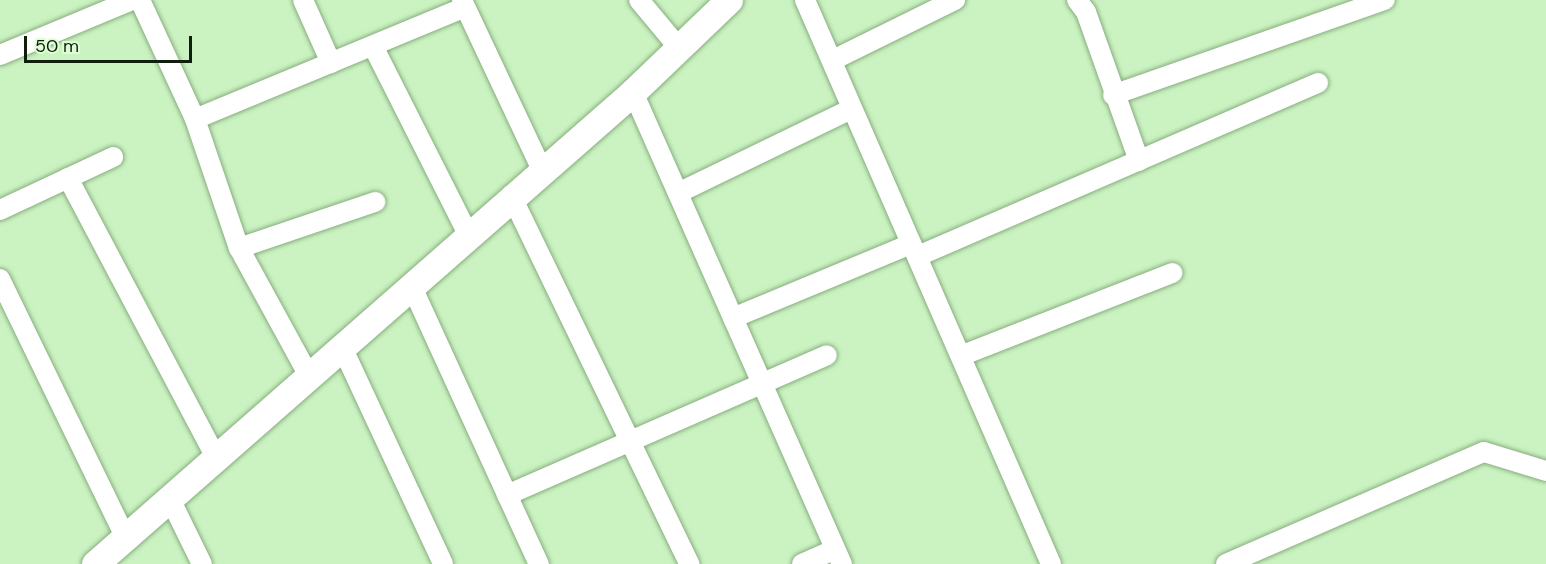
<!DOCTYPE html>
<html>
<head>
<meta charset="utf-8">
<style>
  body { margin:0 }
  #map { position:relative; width:1546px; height:564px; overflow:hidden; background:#cbf3c2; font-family:"DM Sans",sans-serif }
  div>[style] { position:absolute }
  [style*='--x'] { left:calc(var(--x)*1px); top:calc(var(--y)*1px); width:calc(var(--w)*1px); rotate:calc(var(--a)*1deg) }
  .roads { filter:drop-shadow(0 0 2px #88ad7f) drop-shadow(0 0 2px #88ad7f) }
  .street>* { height:20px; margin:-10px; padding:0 10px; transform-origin:10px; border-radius:10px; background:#fff }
  .secondary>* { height:27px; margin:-13.5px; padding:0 13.5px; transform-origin:13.5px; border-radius:13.5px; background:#fff }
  span { translate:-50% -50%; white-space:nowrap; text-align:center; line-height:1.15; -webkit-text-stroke:4.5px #defed6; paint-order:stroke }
  .scale { position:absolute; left:24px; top:36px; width:168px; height:27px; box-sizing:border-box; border:3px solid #101e0d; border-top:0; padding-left:8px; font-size:18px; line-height:21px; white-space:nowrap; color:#101e0d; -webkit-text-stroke:4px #defed6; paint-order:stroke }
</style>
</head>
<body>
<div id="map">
  <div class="roads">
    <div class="street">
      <div style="--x:140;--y:0;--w:131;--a:65.2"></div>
      <div style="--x:195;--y:119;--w:136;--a:71.2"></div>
      <div style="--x:239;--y:248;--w:146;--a:61.3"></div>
      <div style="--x:303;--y:0;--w:69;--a:66"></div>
      <div style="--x:462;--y:0;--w:186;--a:64.8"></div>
      <div style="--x:639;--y:0;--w:62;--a:50.2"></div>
      <div style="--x:805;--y:0;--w:615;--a:66.43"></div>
      <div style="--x:1077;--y:0;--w:15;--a:53"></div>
      <div style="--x:1086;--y:12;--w:158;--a:70.4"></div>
      <div style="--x:373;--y:46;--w:213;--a:63.2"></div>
      <div style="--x:0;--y:55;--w:143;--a:-22.6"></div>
      <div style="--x:835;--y:59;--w:134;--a:-26.2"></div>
      <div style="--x:633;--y:92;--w:516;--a:66.12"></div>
      <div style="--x:1113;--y:95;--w:288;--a:-19.3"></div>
      <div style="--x:195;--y:119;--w:292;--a:-22.5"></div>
      <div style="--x:68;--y:178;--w:317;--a:62.1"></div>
      <div style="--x:678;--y:193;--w:192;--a:-25.9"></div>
      <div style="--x:511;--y:195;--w:410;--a:64.2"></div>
      <div style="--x:0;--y:210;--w:125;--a:-25.1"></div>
      <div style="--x:239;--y:248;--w:144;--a:-18.7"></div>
      <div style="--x:918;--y:256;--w:436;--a:-23.4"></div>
      <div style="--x:0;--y:279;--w:288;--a:64.1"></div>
      <div style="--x:412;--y:287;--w:305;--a:65.4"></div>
      <div style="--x:733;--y:318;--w:193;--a:-22.6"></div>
      <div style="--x:342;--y:347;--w:239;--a:65"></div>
      <div style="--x:963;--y:355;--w:225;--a:-21.4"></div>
      <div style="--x:507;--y:495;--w:349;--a:-23.6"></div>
      <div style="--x:171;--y:501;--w:70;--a:63.8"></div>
      <div style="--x:802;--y:564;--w:36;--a:-24"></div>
      <div style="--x:1226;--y:564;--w:281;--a:-23.5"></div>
      <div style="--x:1484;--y:452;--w:65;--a:17"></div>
    </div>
    <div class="secondary">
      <div style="--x:95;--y:564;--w:716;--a:-41.26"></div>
      <div style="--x:633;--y:92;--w:133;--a:-43.8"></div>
    </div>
  </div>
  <div class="scale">50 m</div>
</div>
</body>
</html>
